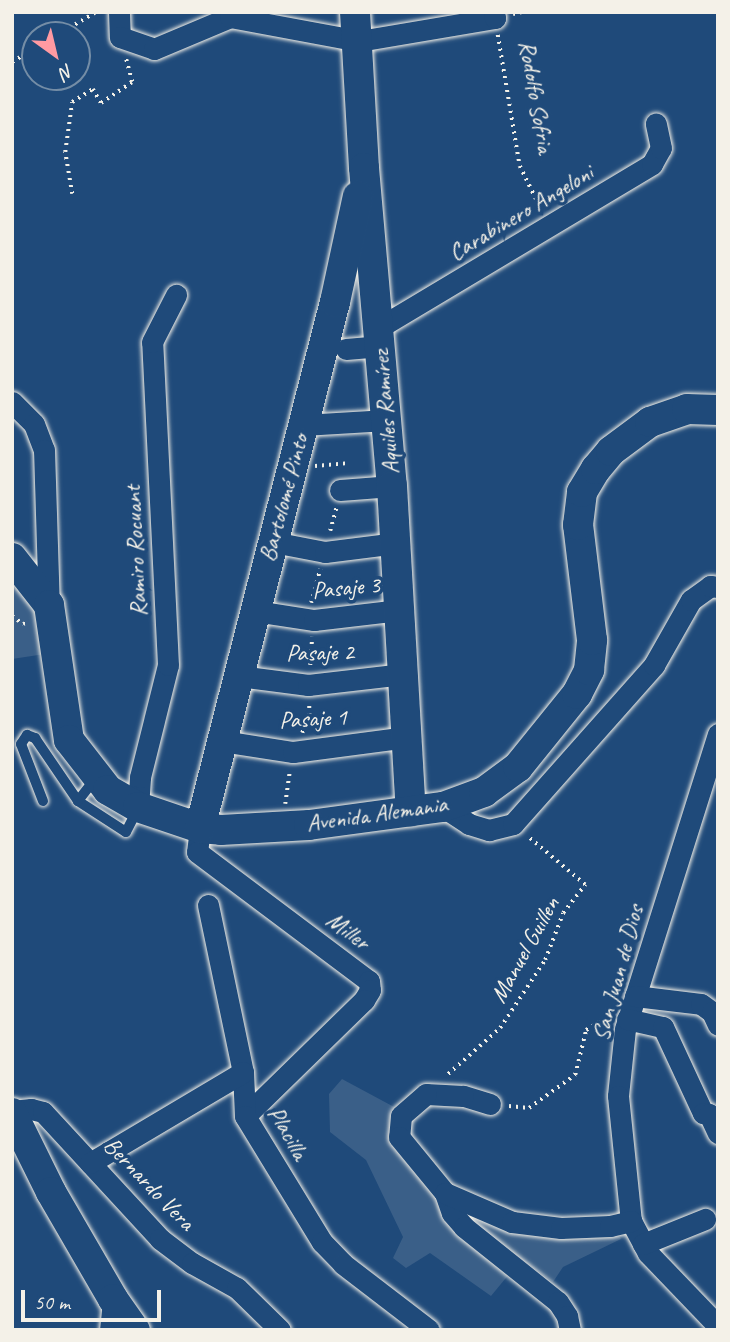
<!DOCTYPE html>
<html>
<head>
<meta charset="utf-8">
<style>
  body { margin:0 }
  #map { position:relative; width:730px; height:1342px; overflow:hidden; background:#1f4a7a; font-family:Caveat,sans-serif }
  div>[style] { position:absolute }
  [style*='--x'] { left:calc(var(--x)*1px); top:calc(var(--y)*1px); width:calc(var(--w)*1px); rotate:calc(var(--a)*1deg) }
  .green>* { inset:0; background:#3a5f88 }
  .path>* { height:3.5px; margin-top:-1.75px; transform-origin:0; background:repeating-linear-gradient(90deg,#f4f1e8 0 2px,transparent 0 7px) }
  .roads { filter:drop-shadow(0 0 2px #f4f1e8) drop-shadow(0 0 2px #f4f1e8) }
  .lane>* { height:10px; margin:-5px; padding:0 5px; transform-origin:5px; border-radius:5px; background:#1f4a7a }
  .street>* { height:21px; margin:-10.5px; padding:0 10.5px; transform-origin:10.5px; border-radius:10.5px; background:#1f4a7a }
  .secondary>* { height:30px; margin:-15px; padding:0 15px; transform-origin:15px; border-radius:15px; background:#1f4a7a }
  span { translate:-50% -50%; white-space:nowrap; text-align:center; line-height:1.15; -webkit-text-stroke:7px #1f4a7a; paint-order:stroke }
  .street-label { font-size:24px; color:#f4f1e8 }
  .frame { position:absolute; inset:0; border:14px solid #f4f1e8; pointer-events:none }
  .north { position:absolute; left:21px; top:21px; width:70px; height:70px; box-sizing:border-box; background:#1f4a7a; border:2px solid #748da6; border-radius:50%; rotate:146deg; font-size:19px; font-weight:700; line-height:28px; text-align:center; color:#f4f1e8 }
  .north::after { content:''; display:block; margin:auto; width:24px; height:32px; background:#ff9aa2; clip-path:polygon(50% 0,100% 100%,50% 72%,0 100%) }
  .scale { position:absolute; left:21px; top:1290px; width:140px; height:32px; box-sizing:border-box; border:4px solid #f4f1e8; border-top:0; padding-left:9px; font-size:21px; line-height:24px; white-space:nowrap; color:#f4f1e8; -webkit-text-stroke:5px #1f4a7a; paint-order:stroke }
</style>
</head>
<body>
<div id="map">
  <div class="green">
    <div style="clip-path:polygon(12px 575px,41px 617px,45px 654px,12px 659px)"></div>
    <div style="clip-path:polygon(342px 1079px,396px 1108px,392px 1138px,510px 1273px,491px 1296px,430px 1253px,406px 1268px,393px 1258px,403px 1237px,366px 1160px,330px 1132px,329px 1094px)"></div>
    <div style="clip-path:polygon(458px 1202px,615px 1230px,621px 1239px,563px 1267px,553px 1282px,464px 1217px)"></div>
  </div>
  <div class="path">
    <div style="--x:513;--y:14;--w:9;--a:-13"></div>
    <div style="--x:57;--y:35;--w:45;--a:-30.5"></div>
    <div style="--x:498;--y:35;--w:133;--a:80.5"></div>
    <div style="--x:520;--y:166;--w:48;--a:64"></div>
    <div style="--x:12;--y:62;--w:27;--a:-31"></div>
    <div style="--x:72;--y:194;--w:43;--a:-99.5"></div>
    <div style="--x:65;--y:152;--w:50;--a:-82"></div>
    <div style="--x:72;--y:102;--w:25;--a:-32"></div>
    <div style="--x:93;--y:89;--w:16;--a:60"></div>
    <div style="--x:101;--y:103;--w:37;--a:-34"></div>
    <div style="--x:132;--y:82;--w:24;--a:-105"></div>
    <div style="--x:315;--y:466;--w:33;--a:-5"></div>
    <div style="--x:330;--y:531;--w:24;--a:-75"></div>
    <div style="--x:311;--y:603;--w:35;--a:-75"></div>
    <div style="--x:12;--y:616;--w:14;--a:36"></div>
    <div style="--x:23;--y:624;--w:5;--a:-22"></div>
    <div style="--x:310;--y:665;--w:28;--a:-86"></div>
    <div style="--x:302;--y:733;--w:19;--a:-69"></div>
    <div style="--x:309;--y:715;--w:11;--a:-90"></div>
    <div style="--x:285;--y:804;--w:34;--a:-82"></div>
    <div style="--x:448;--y:1074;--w:69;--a:-41.5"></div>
    <div style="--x:500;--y:1028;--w:82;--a:-56.5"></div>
    <div style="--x:545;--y:960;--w:50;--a:-69"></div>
    <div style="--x:563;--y:913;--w:36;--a:-52"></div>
    <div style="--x:585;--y:885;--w:75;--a:-139.9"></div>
    <div style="--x:509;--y:1106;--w:20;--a:6"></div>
    <div style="--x:529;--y:1108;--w:57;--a:-35.7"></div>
    <div style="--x:575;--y:1075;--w:46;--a:-76.3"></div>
    <div style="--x:586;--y:1030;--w:15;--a:-32"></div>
    <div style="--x:599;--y:1022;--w:8;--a:14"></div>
  </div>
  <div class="roads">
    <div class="lane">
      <div style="--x:95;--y:779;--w:28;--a:128"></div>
      <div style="--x:78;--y:801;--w:57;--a:32.9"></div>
      <div style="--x:126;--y:832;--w:25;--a:-63"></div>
      <div style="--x:43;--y:801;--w:61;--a:-111.1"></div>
      <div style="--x:21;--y:744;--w:11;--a:-56"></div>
      <div style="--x:27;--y:735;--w:9;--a:21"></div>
      <div style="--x:35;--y:738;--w:76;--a:55.7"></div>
    </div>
    <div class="street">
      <div style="--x:119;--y:12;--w:25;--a:88"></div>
      <div style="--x:120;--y:37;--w:36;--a:19"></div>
      <div style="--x:154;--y:49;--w:82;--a:-22.8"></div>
      <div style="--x:230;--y:17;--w:131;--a:10.5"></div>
      <div style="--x:359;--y:41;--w:138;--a:-9.6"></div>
      <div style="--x:495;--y:18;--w:6;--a:-99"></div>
      <div style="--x:380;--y:327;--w:317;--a:-30.9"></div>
      <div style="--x:652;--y:164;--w:18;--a:-61"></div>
      <div style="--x:661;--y:148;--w:25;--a:-102"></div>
      <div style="--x:346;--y:349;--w:35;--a:-5"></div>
      <div style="--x:12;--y:402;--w:31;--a:45"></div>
      <div style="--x:34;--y:424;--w:28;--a:69"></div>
      <div style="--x:44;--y:450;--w:155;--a:88.2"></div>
      <div style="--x:303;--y:425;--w:84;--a:-3.4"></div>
      <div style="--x:340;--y:490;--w:52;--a:-4.4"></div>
      <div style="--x:273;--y:542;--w:53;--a:10.9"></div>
      <div style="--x:325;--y:552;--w:72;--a:-7.2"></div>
      <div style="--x:255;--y:611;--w:60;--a:8.7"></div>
      <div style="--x:314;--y:620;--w:86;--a:-6.7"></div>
      <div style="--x:239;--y:676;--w:70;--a:7.4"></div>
      <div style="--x:308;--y:685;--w:96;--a:-6.6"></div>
      <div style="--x:718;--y:734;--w:309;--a:107.5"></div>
      <div style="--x:625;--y:1029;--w:67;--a:96"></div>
      <div style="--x:618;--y:1096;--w:126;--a:84.1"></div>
      <div style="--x:631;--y:1221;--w:36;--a:62"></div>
      <div style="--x:648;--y:1253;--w:101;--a:46.2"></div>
      <div style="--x:222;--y:741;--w:72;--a:8.8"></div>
      <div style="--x:293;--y:752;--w:115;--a:-7.5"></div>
      <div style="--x:138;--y:807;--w:30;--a:-86"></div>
      <div style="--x:140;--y:777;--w:115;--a:-76"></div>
      <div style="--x:168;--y:665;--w:323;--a:-92.8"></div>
      <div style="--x:152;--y:342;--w:53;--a:-62.9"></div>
      <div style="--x:443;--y:807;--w:31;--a:33"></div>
      <div style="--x:469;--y:824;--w:21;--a:17"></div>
      <div style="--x:489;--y:830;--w:25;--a:-14"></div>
      <div style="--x:513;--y:824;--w:213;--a:-48.4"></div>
      <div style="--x:654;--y:665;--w:75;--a:-60.4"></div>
      <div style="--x:691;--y:600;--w:24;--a:-36"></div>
      <div style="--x:710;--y:586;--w:8;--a:7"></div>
      <div style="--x:200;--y:828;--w:24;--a:97"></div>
      <div style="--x:197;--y:852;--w:215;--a:36.9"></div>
      <div style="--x:369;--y:981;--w:9;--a:84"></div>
      <div style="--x:370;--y:990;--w:12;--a:121"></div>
      <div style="--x:364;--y:1000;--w:166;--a:135.7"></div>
      <div style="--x:208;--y:905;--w:171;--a:78.2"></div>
      <div style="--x:243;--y:1072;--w:44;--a:87.4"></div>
      <div style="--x:245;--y:1116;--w:148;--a:58.6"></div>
      <div style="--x:322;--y:1242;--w:30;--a:46"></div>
      <div style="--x:343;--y:1264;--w:108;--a:37.5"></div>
      <div style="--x:635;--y:996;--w:66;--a:6.9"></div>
      <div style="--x:701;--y:1004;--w:14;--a:36"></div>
      <div style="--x:712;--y:1012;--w:14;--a:65"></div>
      <div style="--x:627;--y:1019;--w:37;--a:13"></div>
      <div style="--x:663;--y:1027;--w:95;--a:65.1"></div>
      <div style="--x:703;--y:1113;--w:6;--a:9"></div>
      <div style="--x:709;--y:1114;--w:21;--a:65"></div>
      <div style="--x:490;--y:1104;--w:28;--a:-163"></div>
      <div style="--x:463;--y:1096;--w:37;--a:-177"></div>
      <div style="--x:426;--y:1094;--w:33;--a:139"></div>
      <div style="--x:401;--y:1116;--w:21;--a:95"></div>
      <div style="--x:399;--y:1137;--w:72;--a:50.6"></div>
      <div style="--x:445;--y:1193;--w:21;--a:71"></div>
      <div style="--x:452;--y:1213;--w:18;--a:49"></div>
      <div style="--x:464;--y:1227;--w:120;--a:38.6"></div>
      <div style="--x:558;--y:1302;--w:17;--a:57"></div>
      <div style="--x:567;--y:1316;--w:14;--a:78"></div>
      <div style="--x:12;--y:1111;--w:19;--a:-6"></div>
      <div style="--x:31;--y:1109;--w:12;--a:14"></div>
      <div style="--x:43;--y:1112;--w:173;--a:47.3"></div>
      <div style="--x:160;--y:1239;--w:40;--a:37"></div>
      <div style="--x:192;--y:1263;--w:51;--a:29.1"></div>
      <div style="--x:237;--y:1288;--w:60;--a:44.3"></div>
      <div style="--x:90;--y:1163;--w:178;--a:-30.7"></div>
      <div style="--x:445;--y:1193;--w:73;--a:23.4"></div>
      <div style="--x:512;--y:1222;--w:49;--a:7"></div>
      <div style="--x:561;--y:1228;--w:49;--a:-2.3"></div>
      <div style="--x:610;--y:1226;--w:22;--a:-13"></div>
      <div style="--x:643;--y:1244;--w:67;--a:-22"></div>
      <div style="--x:110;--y:1330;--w:31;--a:-84"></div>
    </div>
    <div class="secondary">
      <div style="--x:355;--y:12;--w:156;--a:86.7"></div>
      <div style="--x:364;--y:168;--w:319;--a:85"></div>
      <div style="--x:392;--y:486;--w:326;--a:86.7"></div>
      <div style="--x:12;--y:558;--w:60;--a:51.8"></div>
      <div style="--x:49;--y:605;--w:136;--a:81.6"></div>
      <div style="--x:69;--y:740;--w:63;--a:52"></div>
      <div style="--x:108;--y:790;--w:34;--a:30"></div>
      <div style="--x:138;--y:807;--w:65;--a:18.7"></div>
      <div style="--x:200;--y:828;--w:21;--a:5"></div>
      <div style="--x:221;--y:830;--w:88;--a:-3.3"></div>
      <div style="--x:309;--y:825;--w:135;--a:-7.7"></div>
      <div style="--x:443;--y:807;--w:44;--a:-20.1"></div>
      <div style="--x:484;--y:792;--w:42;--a:-36.3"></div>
      <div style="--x:518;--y:767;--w:94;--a:-51.1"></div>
      <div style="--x:577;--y:694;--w:27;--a:-63"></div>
      <div style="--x:589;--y:670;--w:30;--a:-84"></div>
      <div style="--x:592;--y:640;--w:116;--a:-96.9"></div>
      <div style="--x:578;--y:525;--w:33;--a:-83"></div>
      <div style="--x:582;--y:492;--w:27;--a:-59"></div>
      <div style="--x:596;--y:469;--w:23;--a:-50"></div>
      <div style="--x:611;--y:451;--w:49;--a:-36.6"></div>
      <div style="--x:650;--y:422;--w:39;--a:-19"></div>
      <div style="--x:687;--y:409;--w:31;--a:2"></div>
      <div style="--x:200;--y:828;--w:543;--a:-75.61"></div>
      <div style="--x:335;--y:302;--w:108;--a:-77.8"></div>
      <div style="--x:12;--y:1113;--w:88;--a:63.7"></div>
      <div style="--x:51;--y:1192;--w:124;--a:59.9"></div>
      <div style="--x:113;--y:1299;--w:38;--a:55"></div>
    </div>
  </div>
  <div class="street-label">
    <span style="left:536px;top:97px;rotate:80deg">Rodolfo Sofria</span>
    <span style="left:521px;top:213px;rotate:-31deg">Carabinero Angeloni</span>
    <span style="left:386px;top:412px;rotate:-95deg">Aquiles Ramírez</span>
    <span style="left:284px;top:498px;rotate:-75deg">Bartolomé Pinto</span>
    <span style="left:136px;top:551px;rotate:-93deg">Ramiro Rocuant</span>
    <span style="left:346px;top:588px;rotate:-5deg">Pasaje 3</span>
    <span style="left:320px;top:653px;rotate:-1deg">Pasaje 2</span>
    <span style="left:313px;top:719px;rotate:-3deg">Pasaje 1</span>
    <span style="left:377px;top:814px;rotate:-8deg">Avenida Alemania</span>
    <span style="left:348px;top:931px;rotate:37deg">Miller</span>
    <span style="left:525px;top:950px;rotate:-61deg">Manuel Guillen</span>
    <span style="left:618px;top:973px;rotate:-75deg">San Juan de Dios</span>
    <span style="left:288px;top:1133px;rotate:60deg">Placilla</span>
    <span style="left:149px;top:1184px;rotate:46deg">Bernardo Vera</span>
  </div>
  <div class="frame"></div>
  <div class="north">N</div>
  <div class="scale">50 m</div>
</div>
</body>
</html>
